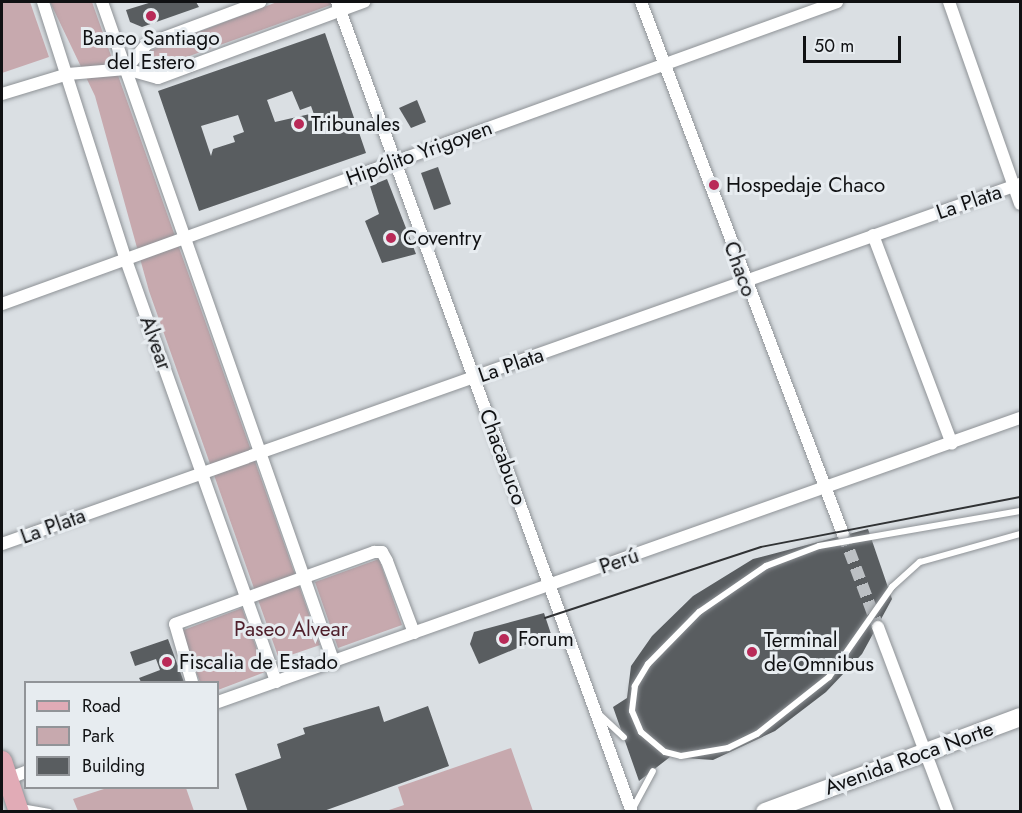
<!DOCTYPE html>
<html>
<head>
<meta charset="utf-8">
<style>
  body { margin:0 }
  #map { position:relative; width:1022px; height:813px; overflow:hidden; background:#dadfe3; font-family:Jost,sans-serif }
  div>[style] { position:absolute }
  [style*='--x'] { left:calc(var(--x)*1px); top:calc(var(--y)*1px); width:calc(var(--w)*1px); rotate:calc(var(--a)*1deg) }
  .green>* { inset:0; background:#c7a9ae }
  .building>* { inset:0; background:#595d60 }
  .minor-tunnel>* { height:12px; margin-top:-6px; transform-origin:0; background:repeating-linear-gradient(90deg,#bcc0c4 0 12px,transparent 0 18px) }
  .roads { filter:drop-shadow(0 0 2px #8e9296) drop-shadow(0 0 2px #8e9296) }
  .service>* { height:6px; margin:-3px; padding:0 3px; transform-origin:3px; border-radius:3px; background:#fff }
  .minor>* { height:12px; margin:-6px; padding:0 6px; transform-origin:6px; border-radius:6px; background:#fff }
  .secondary>* { height:18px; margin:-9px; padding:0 9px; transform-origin:9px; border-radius:9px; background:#fff }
  .primary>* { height:20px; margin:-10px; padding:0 10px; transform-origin:10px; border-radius:10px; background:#e1abb6 }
  .tram>* { height:1.5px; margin:-0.75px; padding:0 0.75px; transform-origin:0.75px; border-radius:0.75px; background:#303234 }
  .bridges { filter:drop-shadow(0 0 2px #8e9296) drop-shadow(0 0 2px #8e9296) }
  .service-bridge>* { height:6px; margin:-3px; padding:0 3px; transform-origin:3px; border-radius:3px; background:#fff }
  .dots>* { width:16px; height:16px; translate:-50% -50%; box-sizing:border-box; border:3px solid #e7ecf0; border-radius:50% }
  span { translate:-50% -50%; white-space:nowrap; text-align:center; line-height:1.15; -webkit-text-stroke:6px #e7ecf0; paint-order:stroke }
  .poi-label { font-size:21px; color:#101113 }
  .left { translate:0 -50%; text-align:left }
  .street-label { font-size:21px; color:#101113 }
  .park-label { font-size:21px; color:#4f1f2b }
  .frame { position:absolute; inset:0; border:3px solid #101113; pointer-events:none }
  .legend { position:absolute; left:24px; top:681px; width:195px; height:108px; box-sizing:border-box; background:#e7ecf0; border:2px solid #919498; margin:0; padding:8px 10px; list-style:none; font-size:18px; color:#101113 }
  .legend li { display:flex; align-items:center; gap:12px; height:30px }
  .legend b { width:30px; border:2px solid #919498 }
  .scale { position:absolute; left:803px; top:36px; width:98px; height:27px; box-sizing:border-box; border:3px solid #101113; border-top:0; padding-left:8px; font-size:18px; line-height:21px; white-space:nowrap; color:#101113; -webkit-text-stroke:4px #e7ecf0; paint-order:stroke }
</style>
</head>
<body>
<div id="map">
  <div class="green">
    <div style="clip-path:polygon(2px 2px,30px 2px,49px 57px,2px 73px)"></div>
    <div style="clip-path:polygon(50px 2px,92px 2px,320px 645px,279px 659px,149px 291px,95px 96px)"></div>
    <div style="clip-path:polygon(277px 2px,339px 2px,148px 71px,144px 53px)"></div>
    <div style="clip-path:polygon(379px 559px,402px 625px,338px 648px,315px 582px)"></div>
    <div style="clip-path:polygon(242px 608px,265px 672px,218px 690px,218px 682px,200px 682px,181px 631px)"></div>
    <div style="clip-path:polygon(511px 748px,533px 811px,386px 811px,404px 805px,398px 787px)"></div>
    <div style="clip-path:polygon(107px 788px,186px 788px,194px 811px,78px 811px,73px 799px)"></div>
  </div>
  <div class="building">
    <div style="clip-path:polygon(152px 2px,196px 2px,199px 7px,142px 27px,130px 22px,126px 10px)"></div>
    <div style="clip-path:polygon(evenodd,325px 33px,366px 153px,199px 211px,158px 91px,325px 33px,292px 91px,300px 110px,311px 106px,316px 120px,310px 114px,275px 122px,267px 100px,292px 91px,325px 33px,238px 115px,244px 132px,233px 136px,235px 142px,213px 149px,211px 156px,201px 126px,238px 115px)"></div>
    <div style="clip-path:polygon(417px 100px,426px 122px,411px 128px,399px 108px)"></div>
    <div style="clip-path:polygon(438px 167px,451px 204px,434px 210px,421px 173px)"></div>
    <div style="clip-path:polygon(387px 179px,416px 254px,382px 263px,365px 221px,379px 214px,370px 186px)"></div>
    <div style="clip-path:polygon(868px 529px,892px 599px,862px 654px,826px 692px,775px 731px,713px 760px,670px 757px,639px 781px,613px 707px,627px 698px,631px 666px,652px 636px,693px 596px,753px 559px)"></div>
    <div style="clip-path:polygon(544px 613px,551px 634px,479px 664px,470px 644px,474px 632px)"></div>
    <div style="clip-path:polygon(168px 639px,184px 682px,141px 682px,139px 678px,160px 670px,156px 659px,135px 666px,130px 652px)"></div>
    <div style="clip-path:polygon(379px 706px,384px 722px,428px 706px,449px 766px,321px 812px,248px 812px,235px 774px,281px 758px,277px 744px,305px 734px,303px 728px)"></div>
  </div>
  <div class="minor-tunnel">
    <div style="--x:843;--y:534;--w:99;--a:69.4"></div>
  </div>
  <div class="roads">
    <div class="service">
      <div style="--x:599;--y:714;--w:34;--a:43"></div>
      <div style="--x:21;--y:807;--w:29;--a:10"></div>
      <div style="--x:632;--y:810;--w:44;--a:-61.7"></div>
    </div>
    <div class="minor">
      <div style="--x:43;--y:2;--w:271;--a:72.2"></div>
      <div style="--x:126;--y:260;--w:448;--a:70.4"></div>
      <div style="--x:102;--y:2;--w:701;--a:70.66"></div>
      <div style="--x:337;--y:2;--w:862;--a:69.99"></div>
      <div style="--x:641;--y:2;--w:569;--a:69.21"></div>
      <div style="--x:949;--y:2;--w:214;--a:70.6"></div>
      <div style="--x:126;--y:69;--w:33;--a:-50"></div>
      <div style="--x:147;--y:44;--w:121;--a:-20.4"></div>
      <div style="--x:2;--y:94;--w:69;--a:-16.9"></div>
      <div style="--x:68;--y:74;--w:58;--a:-4.9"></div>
      <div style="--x:126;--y:69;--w:33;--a:16"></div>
      <div style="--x:158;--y:78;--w:220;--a:-20.3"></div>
      <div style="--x:873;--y:235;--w:223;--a:69.3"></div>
      <div style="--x:2;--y:304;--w:888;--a:-19.88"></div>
      <div style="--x:2;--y:544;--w:1080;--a:-19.48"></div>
      <div style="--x:878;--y:627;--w:198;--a:69.3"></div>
      <div style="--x:192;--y:682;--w:60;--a:-106.3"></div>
      <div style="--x:175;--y:624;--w:212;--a:-19.9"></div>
      <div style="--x:374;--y:552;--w:8;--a:0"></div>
      <div style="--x:382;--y:552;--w:10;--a:61"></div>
      <div style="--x:387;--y:561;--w:77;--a:69.4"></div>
      <div style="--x:218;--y:702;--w:851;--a:-19.5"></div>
      <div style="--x:2;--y:781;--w:26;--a:-21"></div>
    </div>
    <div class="secondary">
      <div style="--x:765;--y:812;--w:272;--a:-20.4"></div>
    </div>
    <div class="primary">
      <div style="--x:2;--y:761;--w:54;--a:71.6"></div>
    </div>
  </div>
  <div class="tram">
    <div style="--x:545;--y:618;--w:227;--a:-18.2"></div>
    <div style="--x:761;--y:547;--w:264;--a:-10.9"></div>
  </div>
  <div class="bridges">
    <div class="service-bridge">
      <div style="--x:1020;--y:511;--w:204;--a:170.1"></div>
      <div style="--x:819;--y:546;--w:57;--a:159.3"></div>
      <div style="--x:766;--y:566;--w:81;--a:145.5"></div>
      <div style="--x:699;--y:612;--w:73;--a:134.4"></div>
      <div style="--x:648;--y:664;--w:26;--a:121"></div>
      <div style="--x:635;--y:686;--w:25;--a:97"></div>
      <div style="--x:632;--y:711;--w:23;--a:67"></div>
      <div style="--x:641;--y:732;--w:31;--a:40"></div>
      <div style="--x:665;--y:752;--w:16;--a:14"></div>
      <div style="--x:681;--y:756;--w:48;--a:-9.7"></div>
      <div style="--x:728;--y:748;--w:32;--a:-26"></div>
      <div style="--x:757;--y:734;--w:92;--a:-38.4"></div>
      <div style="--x:829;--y:677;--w:110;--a:-55"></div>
      <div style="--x:892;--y:587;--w:38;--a:-42"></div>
      <div style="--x:920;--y:562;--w:104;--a:-15.6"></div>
    </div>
  </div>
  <div class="dots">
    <div style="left:151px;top:16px;background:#b92a58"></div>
    <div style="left:299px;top:124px;background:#b92a58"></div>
    <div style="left:714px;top:185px;background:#b92a58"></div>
    <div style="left:391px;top:238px;background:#b92a58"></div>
    <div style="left:504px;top:639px;background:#b92a58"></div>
    <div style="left:752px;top:652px;background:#b92a58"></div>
    <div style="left:167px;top:662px;background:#b92a58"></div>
  </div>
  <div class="poi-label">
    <span style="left:151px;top:50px">Banco Santiago<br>del Estero</span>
    <span class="left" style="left:311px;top:124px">Tribunales</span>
    <span class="left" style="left:726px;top:185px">Hospedaje Chaco</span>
    <span class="left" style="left:403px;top:238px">Coventry</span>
    <span class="left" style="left:518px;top:639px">Forum</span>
    <span class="left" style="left:764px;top:652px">Terminal<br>de Omnibus</span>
    <span class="left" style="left:179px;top:662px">Fiscalia de Estado</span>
  </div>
  <div class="street-label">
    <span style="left:419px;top:153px;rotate:-20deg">Hipólito Yrigoyen</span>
    <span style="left:969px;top:202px;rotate:-19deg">La Plata</span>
    <span style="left:740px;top:269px;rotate:70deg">Chaco</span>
    <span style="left:156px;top:343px;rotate:70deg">Alvear</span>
    <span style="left:511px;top:365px;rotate:-19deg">La Plata</span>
    <span style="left:503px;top:457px;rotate:70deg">Chacabuco</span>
    <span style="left:53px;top:526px;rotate:-20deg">La Plata</span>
    <span style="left:619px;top:561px;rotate:-19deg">Perú</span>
    <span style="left:909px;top:758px;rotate:-20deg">Avenida Roca Norte</span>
  </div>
  <div class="park-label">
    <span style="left:291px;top:629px">Paseo Alvear</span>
  </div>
  <div class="frame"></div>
  <ul class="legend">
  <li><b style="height:8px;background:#e1abb6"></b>Road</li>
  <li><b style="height:16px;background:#c7a9ae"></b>Park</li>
  <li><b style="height:16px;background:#595d60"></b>Building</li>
  </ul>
  <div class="scale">50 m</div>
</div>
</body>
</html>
